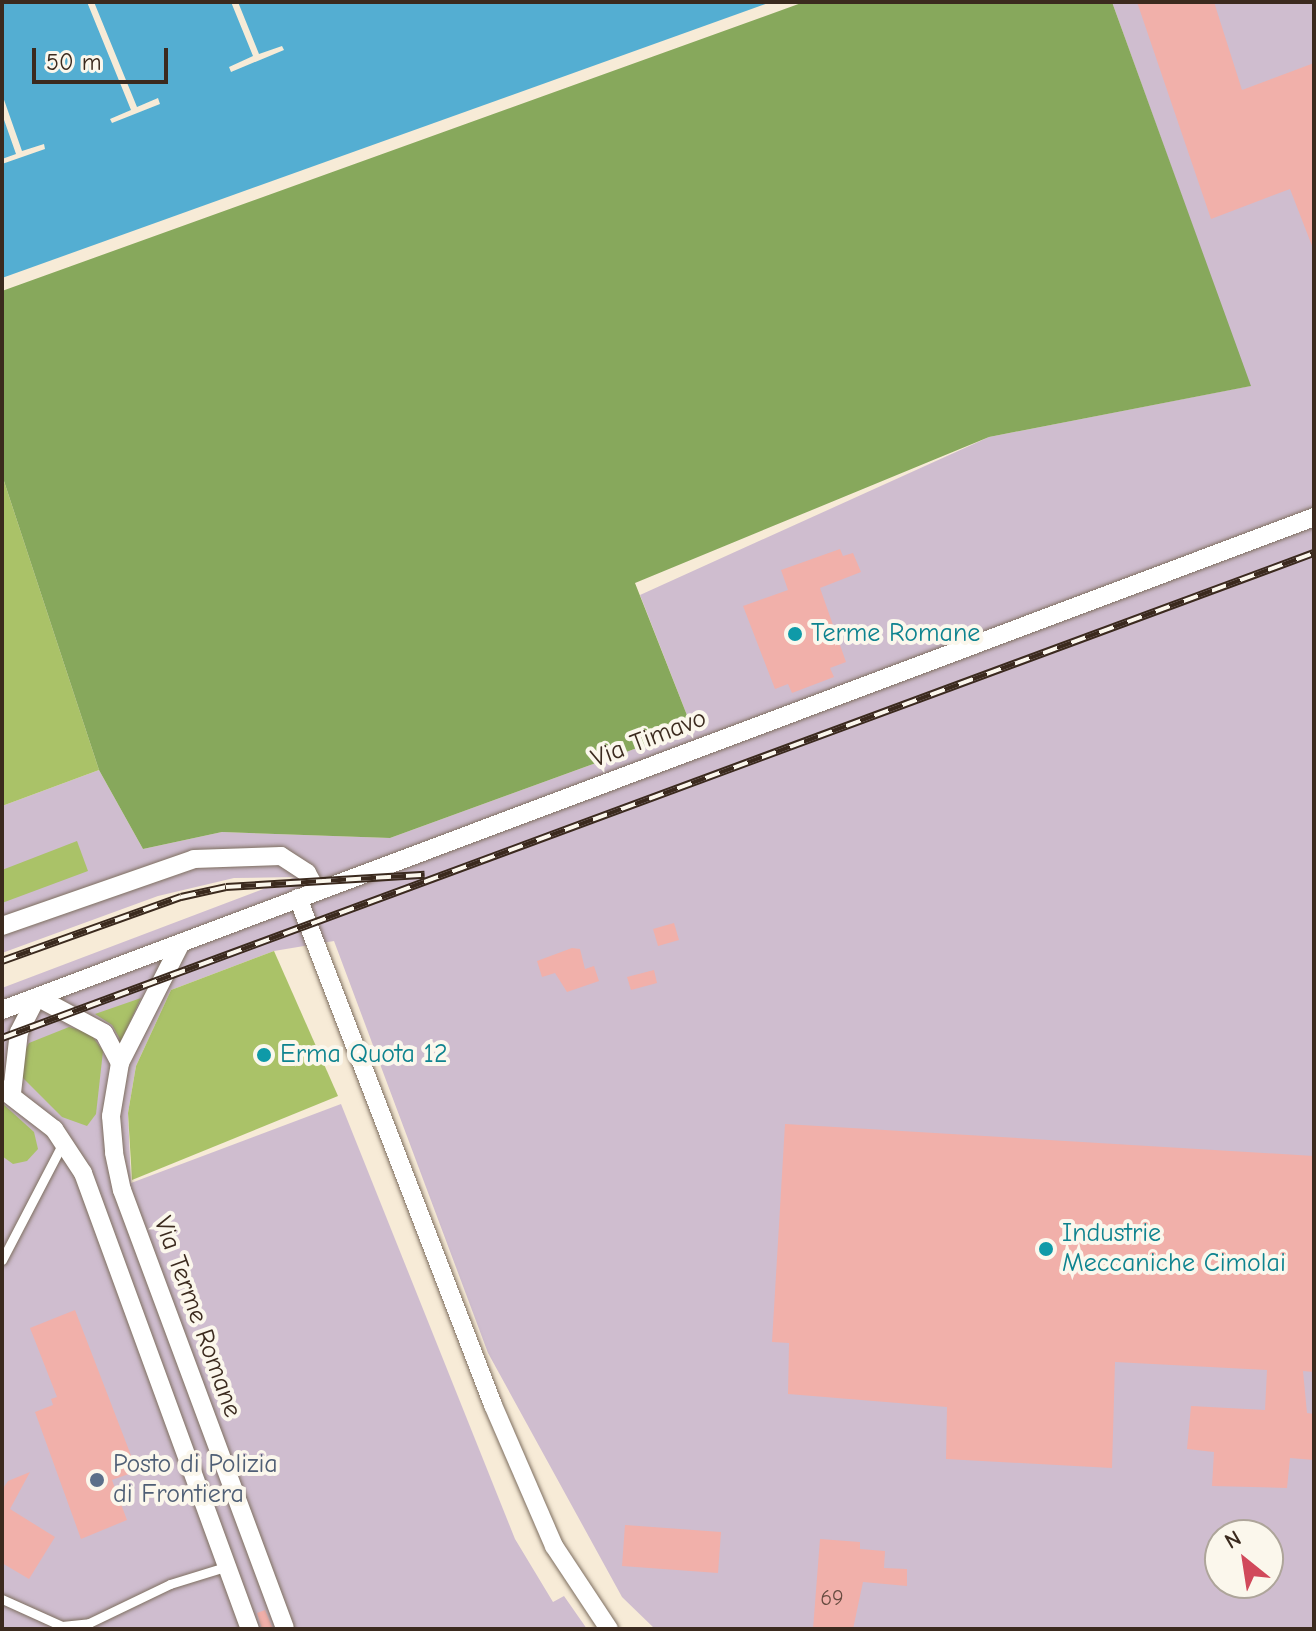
<!DOCTYPE html>
<html>
<head>
<meta charset="utf-8">
<style>
  body { margin:0 }
  #map { position:relative; width:1316px; height:1631px; overflow:hidden; background:#f7ebd7; font-family:"Comic Neue",sans-serif }
  div>[style] { position:absolute }
  [style*='--x'] { left:calc(var(--x)*1px); top:calc(var(--y)*1px); width:calc(var(--w)*1px); rotate:calc(var(--a)*1deg) }
  .industrial>* { inset:0; background:#cfbdcf }
  .green>* { inset:0; background:#aac268 }
  .forest>* { inset:0; background:#87a85c }
  .water>* { inset:0; background:#54aed2 }
  .pier>* { inset:0; background:#f7ebd7 }
  .building>* { inset:0; background:#f1b0aa }
  .path>* { height:3px; margin-top:-1.5px; transform-origin:0; background:repeating-linear-gradient(90deg,#7d6e5f 0 2px,transparent 0 8px) }
  .roads { filter:drop-shadow(0 0 2px #7d6e5f) drop-shadow(0 0 2px #7d6e5f) }
  .lane>* { height:9px; margin:-4.5px; padding:0 4.5px; transform-origin:4.5px; border-radius:4.5px; background:#fff }
  .street>* { height:18px; margin:-9px; padding:0 9px; transform-origin:9px; border-radius:9px; background:#fff }
  .rail>* { height:8px; margin-top:-4px; transform-origin:0; background:repeating-linear-gradient(90deg,#fbf7ec 0 15px,#3b2a1e 0 30px); box-sizing:border-box; border-block:2px solid #3b2a1e }
  .dots>* { width:22px; height:22px; translate:-50% -50%; box-sizing:border-box; border:4px solid #fbf7ec; border-radius:50% }
  span { translate:-50% -50%; white-space:nowrap; text-align:center; line-height:1.15; -webkit-text-stroke:8px #fbf7ec; paint-order:stroke }
  .number-label { font-size:22px; color:#684c41 }
  .number-label span { -webkit-text-stroke-width:0 }
  .culture-label { font-size:26px; color:#0d838f }
  .left { translate:0 -50%; text-align:left }
  .street-label { font-size:26px; color:#3b2a1e }
  .service-label { font-size:26px; color:#4e5e75 }
  .frame { position:absolute; inset:0; border:4px solid #3b2a1e; pointer-events:none }
  .north { position:absolute; left:1204px; top:1519px; width:80px; height:80px; box-sizing:border-box; background:#fbf7ec; border:2px solid #aea59a; border-radius:50%; rotate:330deg; font-size:22px; font-weight:700; line-height:32px; text-align:center; color:#3b2a1e }
  .north::after { content:''; display:block; margin:auto; width:28px; height:36px; background:#d1495b; clip-path:polygon(50% 0,100% 100%,50% 72%,0 100%) }
  .scale { position:absolute; left:32px; top:48px; width:136px; height:36px; box-sizing:border-box; border:4px solid #3b2a1e; border-top:0; padding-left:10px; font-size:24px; line-height:28px; white-space:nowrap; color:#3b2a1e; -webkit-text-stroke:6px #fbf7ec; paint-order:stroke }
</style>
</head>
<body>
<div id="map">
  <div class="industrial">
    <div style="clip-path:polygon(evenodd,1112px 2px,1314px 2px,1314px 1629px,655px 1629px,622px 1597px,488px 1353px,334px 941px,274px 951px,171px 990px,136px 1066px,128px 1113px,131px 1183px,341px 1104px,515px 1539px,553px 1602px,564px 1596px,587px 1629px,2px 1629px,2px 988px,295px 877px,234px 878px,158px 896px,2px 953px,2px 806px,99px 770px,143px 849px,222px 832px,390px 838px,692px 728px,640px 595px,989px 437px,1250px 386px,1112px 2px,1220px 1535px,1268px 1535px,1268px 1583px,1220px 1583px,1220px 1535px)"></div>
  </div>
  <div class="green">
    <div style="clip-path:polygon(2px 475px,99px 770px,2px 806px)"></div>
    <div style="clip-path:polygon(77px 841px,88px 871px,2px 903px,2px 870px)"></div>
    <div style="clip-path:polygon(274px 951px,338px 1096px,132px 1180px,128px 1113px,136px 1066px,171px 990px)"></div>
    <div style="clip-path:polygon(141px 998px,121px 1041px,112px 1025px,95px 1014px)"></div>
    <div style="clip-path:polygon(69px 1027px,90px 1033px,103px 1051px,96px 1114px,87px 1126px,62px 1117px,21px 1076px,22px 1056px,29px 1043px)"></div>
    <div style="clip-path:polygon(2px 1103px,34px 1132px,38px 1149px,27px 1161px,13px 1164px,2px 1156px)"></div>
  </div>
  <div class="forest">
    <div style="clip-path:polygon(804px 2px,1112px 2px,1251px 386px,989px 437px,635px 583px,692px 728px,390px 838px,222px 832px,143px 849px,99px 770px,2px 475px,2px 291px)"></div>
  </div>
  <div class="water">
    <div style="clip-path:polygon(2px 2px,771px 2px,2px 278px)"></div>
  </div>
  <div class="pier">
    <div style="clip-path:polygon(87px 2px,94px 2px,137px 107px,158px 98px,160px 104px,112px 123px,110px 119px,131px 110px)"></div>
    <div style="clip-path:polygon(231px 2px,238px 2px,259px 54px,282px 46px,284px 50px,231px 72px,229px 67px,253px 56px)"></div>
    <div style="clip-path:polygon(2px 94px,22px 151px,44px 144px,45px 149px,2px 164px,2px 159px,16px 154px,2px 114px)"></div>
  </div>
  <div class="building">
    <div style="clip-path:polygon(1137px 2px,1214px 2px,1242px 90px,1314px 63px,1314px 251px,1290px 189px,1211px 219px)"></div>
    <div style="clip-path:polygon(840px 549px,843px 556px,853px 553px,861px 572px,820px 588px,846px 662px,830px 668px,834px 677px,792px 693px,788px 684px,775px 689px,743px 606px,788px 590px,781px 570px)"></div>
    <div style="clip-path:polygon(674px 923px,679px 940px,658px 946px,653px 929px)"></div>
    <div style="clip-path:polygon(572px 948px,580px 949px,585px 969px,594px 966px,599px 981px,567px 992px,555px 973px,542px 977px,537px 961px)"></div>
    <div style="clip-path:polygon(654px 970px,657px 983px,631px 990px,627px 977px)"></div>
    <div style="clip-path:polygon(785px 1124px,1314px 1156px,1314px 1372px,1303px 1371px,1307px 1413px,1314px 1414px,1314px 1460px,1290px 1458px,1287px 1488px,1212px 1486px,1214px 1452px,1187px 1449px,1191px 1406px,1265px 1410px,1267px 1370px,1115px 1362px,1112px 1468px,946px 1459px,947px 1407px,788px 1394px,789px 1343px,772px 1342px)"></div>
    <div style="clip-path:polygon(75px 1310px,137px 1471px,112px 1480px,127px 1520px,81px 1539px,35px 1412px,53px 1405px,51px 1399px,57px 1397px,30px 1328px)"></div>
    <div style="clip-path:polygon(30px 1472px,10px 1509px,55px 1537px,29px 1579px,2px 1563px,2px 1490px,8px 1481px)"></div>
    <div style="clip-path:polygon(625px 1525px,721px 1532px,718px 1573px,622px 1566px)"></div>
    <div style="clip-path:polygon(820px 1539px,860px 1542px,860px 1549px,885px 1551px,884px 1568px,907px 1569px,907px 1586px,863px 1582px,853px 1629px,813px 1629px)"></div>
    <div style="clip-path:polygon(265px 1610px,273px 1629px,262px 1629px,257px 1613px)"></div>
  </div>
  <div class="path">
    <div style="--x:2;--y:1479;--w:6;--a:31"></div>
  </div>
  <div class="roads">
    <div class="lane">
      <div style="--x:2;--y:1260;--w:132;--a:-62.5"></div>
      <div style="--x:2;--y:1599;--w:66;--a:24.2"></div>
      <div style="--x:62;--y:1626;--w:27;--a:-6"></div>
      <div style="--x:89;--y:1623;--w:90;--a:-25.7"></div>
      <div style="--x:170;--y:1584;--w:61;--a:-17.2"></div>
    </div>
    <div class="street">
      <div style="--x:298;--y:898;--w:543;--a:68.96"></div>
      <div style="--x:493;--y:1405;--w:154;--a:66.6"></div>
      <div style="--x:554;--y:1546;--w:100;--a:56.5"></div>
      <div style="--x:2;--y:926;--w:203;--a:-19.2"></div>
      <div style="--x:194;--y:859;--w:87;--a:-2"></div>
      <div style="--x:281;--y:856;--w:31;--a:33"></div>
      <div style="--x:307;--y:873;--w:21;--a:61"></div>
      <div style="--x:180;--y:945;--w:132;--a:117"></div>
      <div style="--x:120;--y:1063;--w:54;--a:99.6"></div>
      <div style="--x:111;--y:1116;--w:37;--a:85"></div>
      <div style="--x:114;--y:1153;--w:38;--a:78"></div>
      <div style="--x:122;--y:1190;--w:467;--a:69.6"></div>
      <div style="--x:2;--y:1010;--w:1402;--a:-20.59"></div>
      <div style="--x:2;--y:1089;--w:66;--a:37.6"></div>
      <div style="--x:54;--y:1129;--w:53;--a:56.6"></div>
      <div style="--x:83;--y:1173;--w:486;--a:69.9"></div>
      <div style="--x:12;--y:1093;--w:61;--a:-83.5"></div>
      <div style="--x:19;--y:1032;--w:39;--a:-63"></div>
      <div style="--x:37;--y:997;--w:76;--a:28.2"></div>
      <div style="--x:104;--y:1033;--w:34;--a:62"></div>
    </div>
  </div>
  <div class="rail">
    <div style="--x:2;--y:961;--w:190;--a:-19.7"></div>
    <div style="--x:181;--y:897;--w:46;--a:-12.5"></div>
    <div style="--x:226;--y:887;--w:199;--a:-3.5"></div>
    <div style="--x:2;--y:1038;--w:1399;--a:-20.29"></div>
  </div>
  <div class="dots">
    <div style="left:795px;top:634px;background:#0f9aa8"></div>
    <div style="left:264px;top:1055px;background:#0f9aa8"></div>
    <div style="left:1046px;top:1249px;background:#0f9aa8"></div>
    <div style="left:97px;top:1480px;background:#5c6f8a"></div>
  </div>
  <div class="number-label">
    <span style="left:832px;top:1599px">69</span>
  </div>
  <div class="culture-label">
    <span class="left" style="left:811px;top:634px">Terme Romane</span>
    <span class="left" style="left:280px;top:1055px">Erma Quota 12</span>
    <span class="left" style="left:1062px;top:1249px">Industrie<br>Meccaniche Cimolai</span>
  </div>
  <div class="street-label">
    <span style="left:649px;top:739px;rotate:-21deg">Via Timavo</span>
    <span style="left:197px;top:1317px;rotate:70deg">Via Terme Romane</span>
  </div>
  <div class="service-label">
    <span class="left" style="left:113px;top:1480px">Posto di Polizia<br>di Frontiera</span>
  </div>
  <div class="frame"></div>
  <div class="north">N</div>
  <div class="scale">50 m</div>
</div>
</body>
</html>
